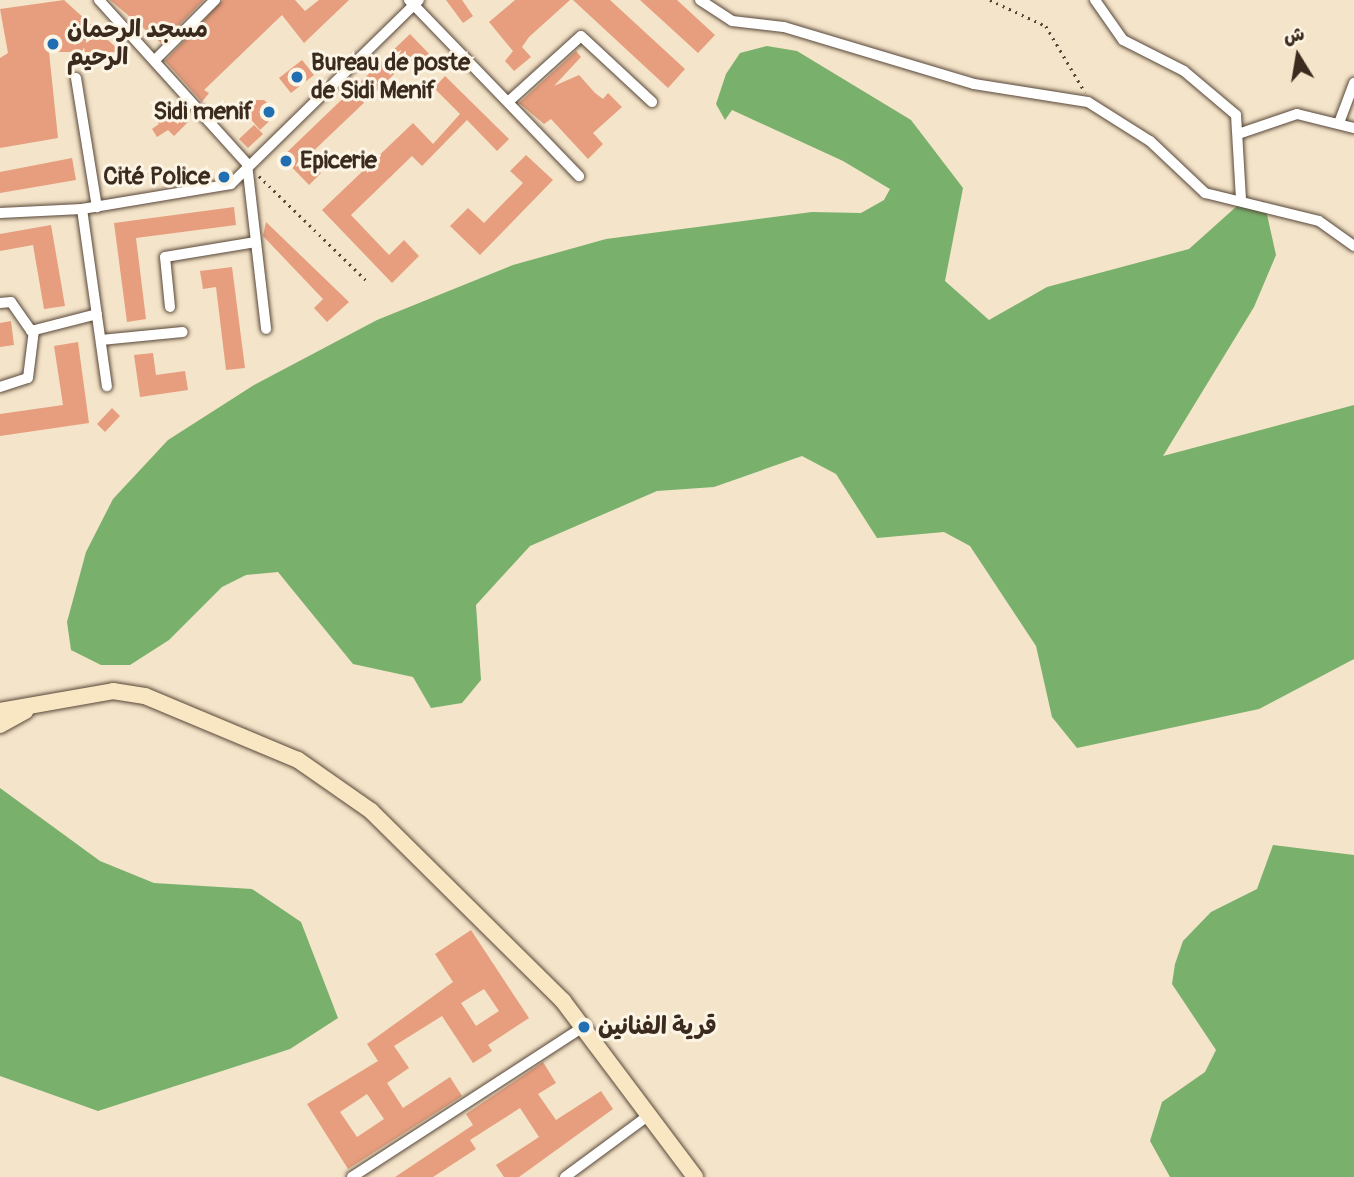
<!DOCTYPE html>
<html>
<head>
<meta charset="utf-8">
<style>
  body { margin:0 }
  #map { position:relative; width:1354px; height:1177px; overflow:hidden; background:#f4e4c9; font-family:Pangolin,"Playpen Sans Arabic",sans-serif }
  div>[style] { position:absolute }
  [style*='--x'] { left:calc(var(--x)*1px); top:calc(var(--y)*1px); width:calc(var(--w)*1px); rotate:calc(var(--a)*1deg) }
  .forest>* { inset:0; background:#79b06c }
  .building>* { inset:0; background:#e69e7e }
  .path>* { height:2.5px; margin-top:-1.25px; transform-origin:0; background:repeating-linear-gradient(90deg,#574638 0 2px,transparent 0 7px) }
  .roads { filter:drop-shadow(0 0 2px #574638) drop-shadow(0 0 2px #574638) }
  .minor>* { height:10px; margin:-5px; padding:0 5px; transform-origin:5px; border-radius:5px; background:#fff }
  .secondary>* { height:16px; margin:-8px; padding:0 8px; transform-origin:8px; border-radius:8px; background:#f9e7c3 }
  .dots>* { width:19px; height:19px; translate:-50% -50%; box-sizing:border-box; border:4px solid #fcf5e5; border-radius:50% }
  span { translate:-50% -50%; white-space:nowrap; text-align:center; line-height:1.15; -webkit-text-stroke:6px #fcf5e5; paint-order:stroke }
  .poi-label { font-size:24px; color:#3b2a1e; font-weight:700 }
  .left { translate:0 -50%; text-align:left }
  .right { translate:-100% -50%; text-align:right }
  .north { position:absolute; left:1263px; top:21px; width:70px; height:70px; -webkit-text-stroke:5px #fcf5e5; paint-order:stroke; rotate:349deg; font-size:19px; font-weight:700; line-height:28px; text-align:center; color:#3b2a1e }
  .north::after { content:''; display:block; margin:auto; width:24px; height:32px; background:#3b2a1e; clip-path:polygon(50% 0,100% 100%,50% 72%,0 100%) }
</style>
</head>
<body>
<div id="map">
  <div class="forest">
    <div style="clip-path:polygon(767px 46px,797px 51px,911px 120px,963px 188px,945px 281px,989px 320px,1047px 287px,1189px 249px,1237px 206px,1264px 201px,1276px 255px,1254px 307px,1163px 456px,1354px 405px,1354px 659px,1259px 709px,1077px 748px,1052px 717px,1036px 646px,970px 546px,944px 532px,877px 538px,836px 474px,802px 456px,714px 487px,657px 491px,530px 546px,476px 605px,481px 680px,462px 703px,431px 708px,413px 677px,353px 664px,278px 572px,246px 575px,222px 587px,169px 640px,130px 665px,101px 665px,71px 650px,67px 622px,86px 552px,113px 499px,168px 440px,254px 385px,377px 320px,513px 265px,606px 239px,812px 212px,861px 213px,884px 200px,890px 189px,843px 161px,732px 110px,725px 120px,716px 104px,726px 74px,740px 53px)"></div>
    <div style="clip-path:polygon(0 788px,100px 861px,154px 883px,252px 889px,301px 922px,338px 1018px,290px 1049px,98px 1111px,0 1076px)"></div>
    <div style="clip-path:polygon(1273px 845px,1354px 855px,1354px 1177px,1170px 1177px,1150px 1141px,1162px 1102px,1205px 1072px,1216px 1050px,1172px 984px,1175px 964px,1183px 941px,1211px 912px,1257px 889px)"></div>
  </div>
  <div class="building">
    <div style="clip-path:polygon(64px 0,121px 52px,49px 52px,58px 138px,0 148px,0 58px,8px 53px,0 9px)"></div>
    <div style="clip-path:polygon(110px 0,204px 0,161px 43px)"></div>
    <div style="clip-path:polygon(223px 0,295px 0,305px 11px,319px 0,349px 0,304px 43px,282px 15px,204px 90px,209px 93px,202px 102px,165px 61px)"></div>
    <div style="clip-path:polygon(446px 0,462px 0,473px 16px,463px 23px)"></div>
    <div style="clip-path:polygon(515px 0,570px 0,529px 37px,522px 47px,531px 57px,514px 71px,505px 61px,513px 51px,489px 22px)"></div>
    <div style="clip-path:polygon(573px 0,610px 0,685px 69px,668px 88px)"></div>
    <div style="clip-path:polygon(640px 0,677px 0,715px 35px,698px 53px)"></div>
    <div style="clip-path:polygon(410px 34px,434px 59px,420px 72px,409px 60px,306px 158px,321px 173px,309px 185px,282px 157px)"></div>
    <div style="clip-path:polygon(576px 51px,581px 57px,554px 86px,579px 75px,595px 93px,603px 99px,608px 93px,622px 107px,593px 133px,603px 144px,588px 159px,551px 119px,544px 124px,519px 103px)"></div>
    <div style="clip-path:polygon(302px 60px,314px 75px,291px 93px,279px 78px)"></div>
    <div style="clip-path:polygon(445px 76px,509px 139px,497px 151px,467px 120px,422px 166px,412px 156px,351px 215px,389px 255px,404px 240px,419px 256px,392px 283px,322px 210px,413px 123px,433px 144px,460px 114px,434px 88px)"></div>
    <div style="clip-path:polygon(254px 100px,264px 100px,278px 113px,260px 130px,243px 110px)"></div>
    <div style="clip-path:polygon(168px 102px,188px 122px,174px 136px,168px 130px,157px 137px,152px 129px,159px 124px,153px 117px)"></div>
    <div style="clip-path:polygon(254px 125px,263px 134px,248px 148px,239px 139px)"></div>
    <div style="clip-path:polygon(526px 155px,553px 180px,480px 255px,450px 226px,468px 208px,484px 223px,523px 183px,510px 171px)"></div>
    <div style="clip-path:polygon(72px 158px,76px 180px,0 193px,0 172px)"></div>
    <div style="clip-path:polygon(234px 207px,236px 225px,136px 238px,146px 319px,127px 322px,114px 223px)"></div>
    <div style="clip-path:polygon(266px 222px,349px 302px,327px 322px,314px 308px,323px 299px,263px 236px)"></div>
    <div style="clip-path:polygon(51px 225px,65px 306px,44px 309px,33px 245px,0 251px,0 234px)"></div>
    <div style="clip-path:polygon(232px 267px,245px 368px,226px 370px,216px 287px,203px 289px,200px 271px)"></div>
    <div style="clip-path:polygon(11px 321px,14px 345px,0 347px,0 323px)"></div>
    <div style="clip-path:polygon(78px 342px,89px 423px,0 436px,0 414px,63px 405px,54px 346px)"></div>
    <div style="clip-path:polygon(153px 353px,156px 375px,185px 371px,188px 390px,140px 397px,134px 355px)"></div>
    <div style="clip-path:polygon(112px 408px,120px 416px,105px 432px,97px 424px)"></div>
    <div style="clip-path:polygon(evenodd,471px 930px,529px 1018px,488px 1045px,492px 1051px,473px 1063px,442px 1016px,394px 1046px,409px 1068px,387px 1083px,403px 1108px,450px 1077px,462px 1096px,348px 1169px,307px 1104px,378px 1061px,367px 1044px,453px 982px,435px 954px,471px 930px,484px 989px,499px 1011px,476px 1026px,461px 1003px,484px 989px,471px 930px,367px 1094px,384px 1119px,357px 1137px,340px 1112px,367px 1094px)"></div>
    <div style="clip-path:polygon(543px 1062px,556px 1083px,538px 1094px,556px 1120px,601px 1091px,613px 1109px,519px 1177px,504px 1177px,496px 1165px,539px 1137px,520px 1108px,470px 1140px,476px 1149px,433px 1177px,395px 1177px,473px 1125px,466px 1114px)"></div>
  </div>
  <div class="path">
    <div style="--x:990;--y:0;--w:62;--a:24.9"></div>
    <div style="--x:1046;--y:26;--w:77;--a:59.4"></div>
    <div style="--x:259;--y:176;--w:153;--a:44.2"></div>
  </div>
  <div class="roads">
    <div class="minor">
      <div style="--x:99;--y:0;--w:221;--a:47.9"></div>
      <div style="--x:247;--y:164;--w:166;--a:83.4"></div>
      <div style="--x:409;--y:0;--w:245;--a:46"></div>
      <div style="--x:700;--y:0;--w:38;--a:33"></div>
      <div style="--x:732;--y:21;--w:52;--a:6.6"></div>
      <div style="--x:784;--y:27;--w:198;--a:16.7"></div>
      <div style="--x:974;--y:84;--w:115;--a:9"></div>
      <div style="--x:1088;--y:102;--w:73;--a:32.2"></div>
      <div style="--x:1150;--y:141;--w:76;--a:43.4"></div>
      <div style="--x:1205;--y:193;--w:117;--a:13.8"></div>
      <div style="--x:1319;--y:221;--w:43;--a:35.5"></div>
      <div style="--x:1095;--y:0;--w:49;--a:55"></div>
      <div style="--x:1123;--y:40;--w:68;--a:26.9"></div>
      <div style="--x:1184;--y:71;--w:68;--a:40.2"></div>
      <div style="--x:1236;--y:115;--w:83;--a:86.6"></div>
      <div style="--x:155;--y:60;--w:85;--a:-45"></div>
      <div style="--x:76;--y:78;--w:131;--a:80.8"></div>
      <div style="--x:508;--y:102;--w:98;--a:-42.1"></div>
      <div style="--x:581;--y:36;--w:97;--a:42.9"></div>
      <div style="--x:1339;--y:123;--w:43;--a:-69.4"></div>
      <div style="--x:1241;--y:133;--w:59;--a:-18.7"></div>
      <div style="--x:1297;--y:114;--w:59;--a:13.8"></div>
      <div style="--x:82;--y:209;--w:179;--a:82"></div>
      <div style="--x:0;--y:213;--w:82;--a:-2.8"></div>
      <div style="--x:82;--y:209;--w:151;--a:-9.5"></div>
      <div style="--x:231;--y:184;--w:263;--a:-44.4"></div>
      <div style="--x:0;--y:303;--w:11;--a:-5"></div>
      <div style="--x:11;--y:302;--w:35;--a:55"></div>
      <div style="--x:31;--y:331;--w:68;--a:-14.4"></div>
      <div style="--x:170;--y:307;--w:50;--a:-95.7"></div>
      <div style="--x:165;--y:257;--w:92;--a:-9.4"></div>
      <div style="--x:101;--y:340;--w:82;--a:-5.6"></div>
      <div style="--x:0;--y:387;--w:29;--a:-18"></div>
      <div style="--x:28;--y:378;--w:48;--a:-82.9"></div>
      <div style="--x:352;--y:1177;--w:275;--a:-33"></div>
      <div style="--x:565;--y:1177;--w:104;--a:-36.4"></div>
    </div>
    <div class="secondary">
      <div style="--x:0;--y:711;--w:115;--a:-10"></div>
      <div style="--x:113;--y:691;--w:32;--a:9"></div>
      <div style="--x:145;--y:696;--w:166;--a:22.7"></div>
      <div style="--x:298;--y:760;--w:89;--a:34.9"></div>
      <div style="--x:371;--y:811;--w:270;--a:44.7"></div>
      <div style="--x:563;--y:1001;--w:220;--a:53.1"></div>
      <div style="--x:0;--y:725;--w:29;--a:-29"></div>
    </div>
  </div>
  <div class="dots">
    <div style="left:53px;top:44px;background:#1f6fb2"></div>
    <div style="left:297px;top:77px;background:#1f6fb2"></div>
    <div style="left:269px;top:112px;background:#1f6fb2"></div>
    <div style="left:286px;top:161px;background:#1f6fb2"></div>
    <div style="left:224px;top:177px;background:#1f6fb2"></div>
    <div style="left:584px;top:1027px;background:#1f6fb2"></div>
  </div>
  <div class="poi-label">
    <span class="left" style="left:67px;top:44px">مسجد الرحمان<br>الرحيم</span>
    <span class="left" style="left:311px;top:77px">Bureau de poste<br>de Sidi Menif</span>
    <span class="right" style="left:253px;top:112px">Sidi menif</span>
    <span class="left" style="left:300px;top:161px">Epicerie</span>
    <span class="right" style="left:210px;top:177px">Cité Police</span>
    <span class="left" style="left:598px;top:1027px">قرية الفنانين</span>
  </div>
  <div class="north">ش</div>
</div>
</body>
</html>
